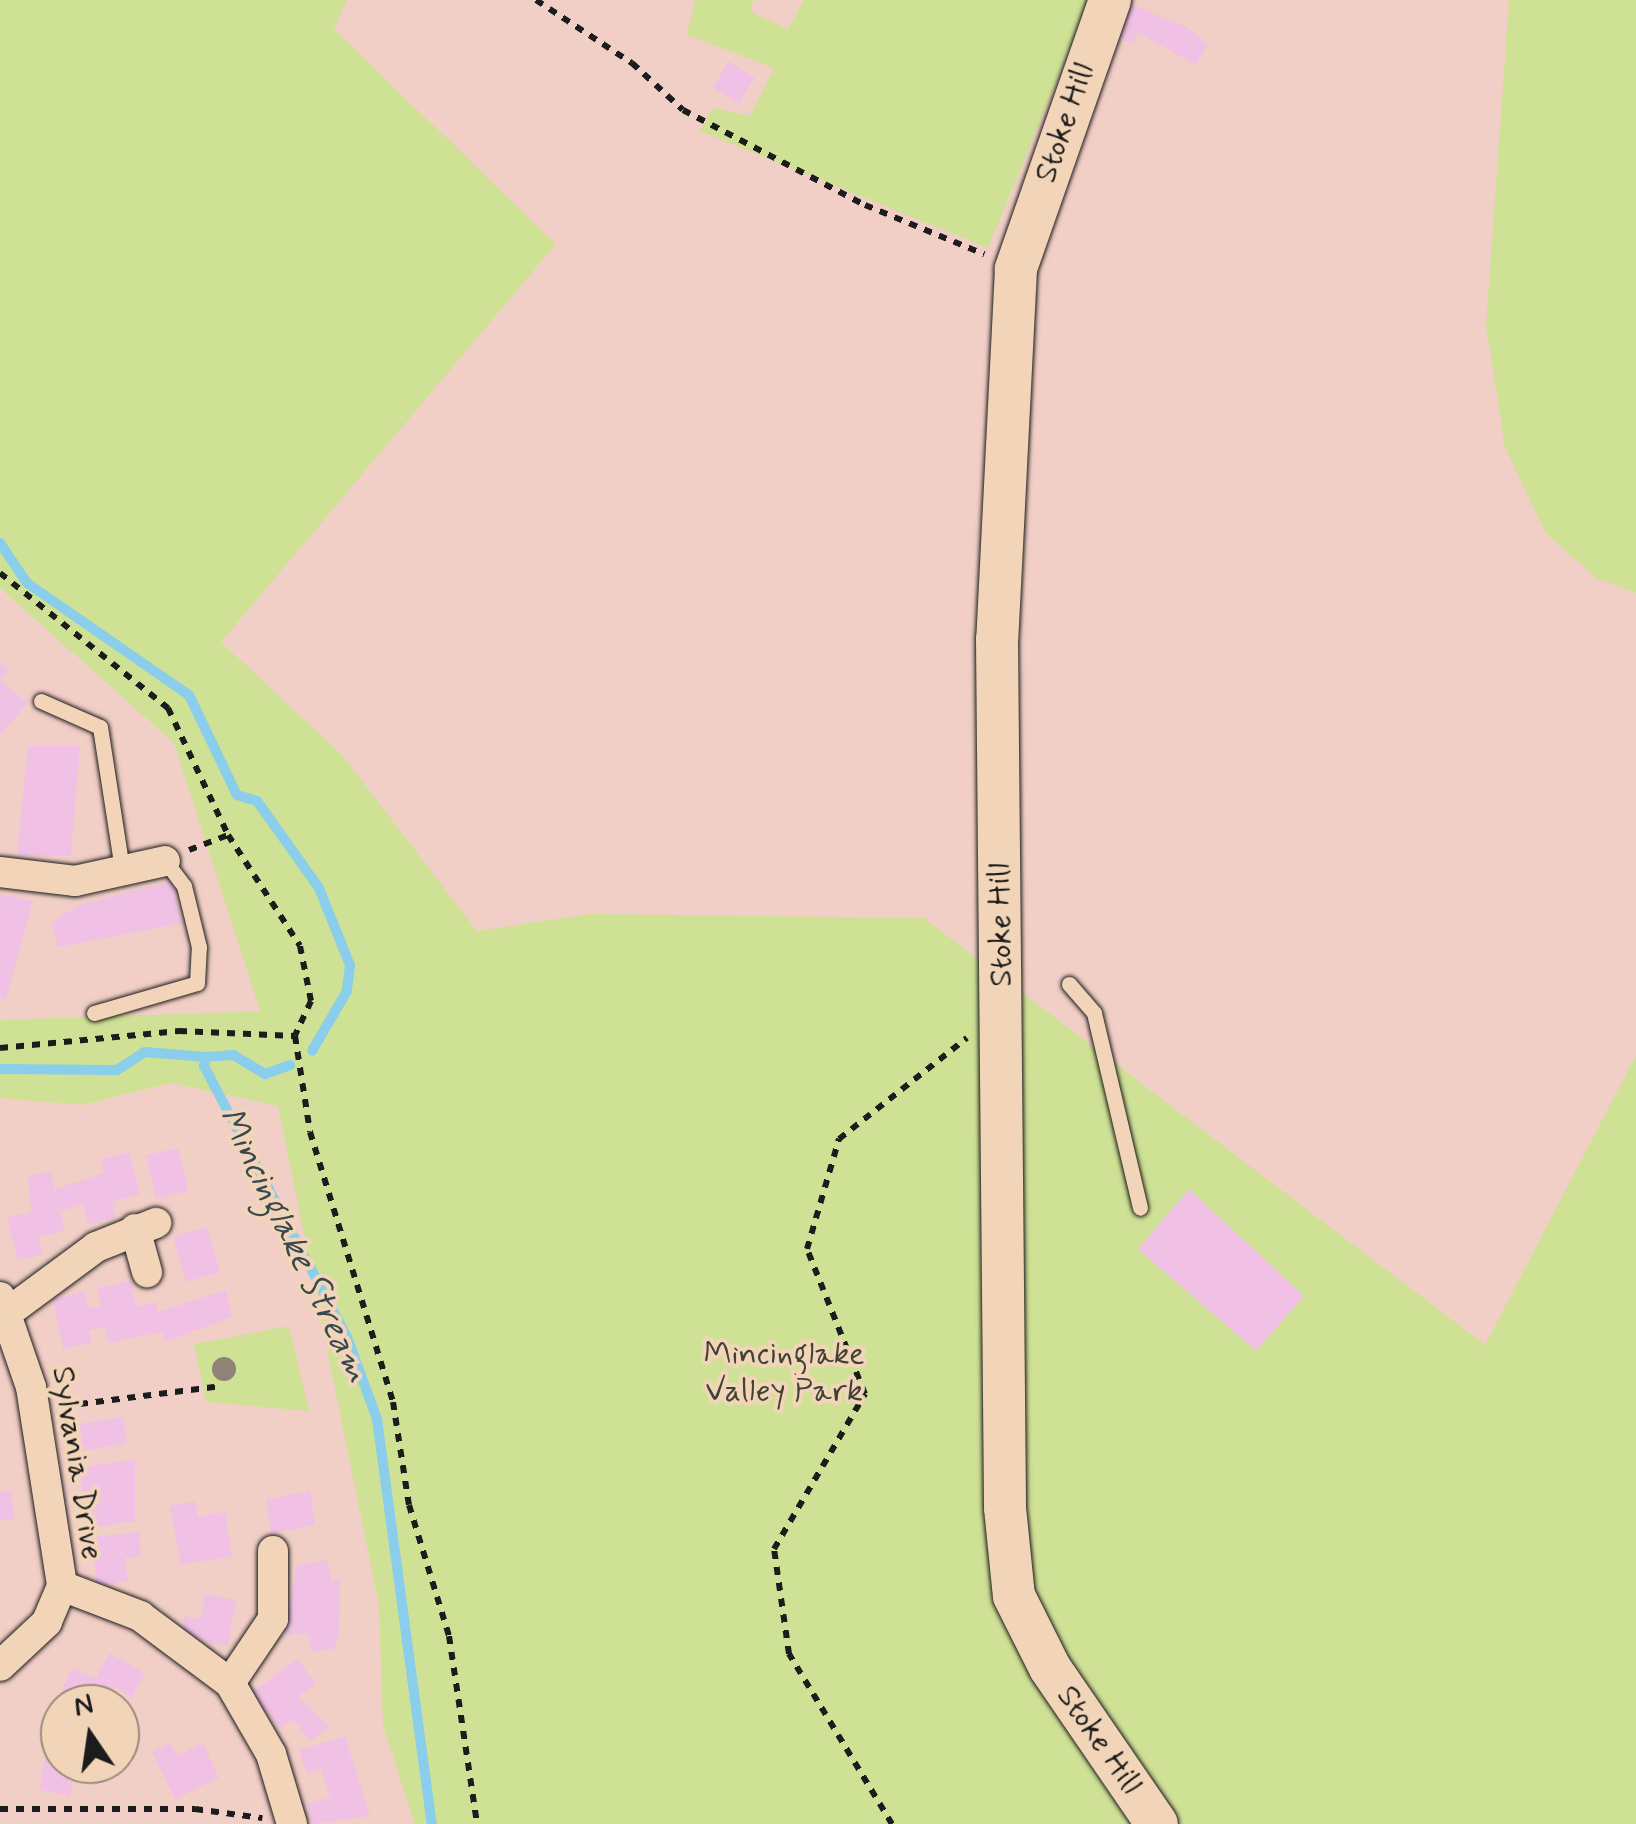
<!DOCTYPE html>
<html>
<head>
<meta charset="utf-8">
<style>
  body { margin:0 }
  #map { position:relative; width:1636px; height:1824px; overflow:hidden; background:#f1cfc6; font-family:Mynerve,sans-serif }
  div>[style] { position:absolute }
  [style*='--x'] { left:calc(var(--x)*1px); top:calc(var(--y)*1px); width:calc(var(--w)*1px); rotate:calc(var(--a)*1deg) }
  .green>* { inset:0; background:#cfe195 }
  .stream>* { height:10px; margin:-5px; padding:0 5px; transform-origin:5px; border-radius:5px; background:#8aceeb }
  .building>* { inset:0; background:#f0c1e4 }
  .path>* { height:6px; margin-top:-3px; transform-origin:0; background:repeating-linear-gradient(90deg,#1c1c1c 0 8px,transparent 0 16px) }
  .roads { filter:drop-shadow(0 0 2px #1c1c1c) drop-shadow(0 0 2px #1c1c1c) }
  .lane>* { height:15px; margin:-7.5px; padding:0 7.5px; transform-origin:7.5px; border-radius:7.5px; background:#f2d5b9 }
  .street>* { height:30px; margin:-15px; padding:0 15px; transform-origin:15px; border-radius:15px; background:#f2d5b9 }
  .secondary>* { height:42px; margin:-21px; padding:0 21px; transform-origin:21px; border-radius:21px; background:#f2d5b9 }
  .trees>* { width:24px; height:24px; margin:-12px; border-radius:50%; background:#908276 }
  span { translate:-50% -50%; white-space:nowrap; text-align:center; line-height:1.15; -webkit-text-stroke:8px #f2d5b9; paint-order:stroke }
  .street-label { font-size:32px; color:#1c1c1c }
  .park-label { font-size:32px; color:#404334 }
  .water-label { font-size:35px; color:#384850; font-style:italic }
  .north { position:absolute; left:40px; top:1684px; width:100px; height:100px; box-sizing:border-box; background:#f2d5b9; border:2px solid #9c8b7a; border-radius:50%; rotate:347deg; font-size:28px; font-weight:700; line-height:40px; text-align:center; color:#1c1c1c }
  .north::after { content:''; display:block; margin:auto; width:35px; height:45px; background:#1c1c1c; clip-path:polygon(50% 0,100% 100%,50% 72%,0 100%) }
</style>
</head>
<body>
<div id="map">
  <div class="green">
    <div style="clip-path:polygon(0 0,347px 0,334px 29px,556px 244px,221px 642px,342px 755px,477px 931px,589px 914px,924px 918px,1485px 1345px,1636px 1055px,1636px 1824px,415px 1824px,383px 1726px,379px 1606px,278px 1106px,171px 1083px,82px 1105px,0 1098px,0 1020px,260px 1011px,174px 743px,0 588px)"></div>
    <div style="clip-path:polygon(695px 0,753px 0,751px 12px,788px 29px,804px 0,1090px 0,988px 248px,700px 131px,713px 108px,750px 116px,774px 68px,687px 35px)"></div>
    <div style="clip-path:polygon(1509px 0,1636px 0,1636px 593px,1596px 578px,1545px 532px,1505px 447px,1486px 325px)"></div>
    <div style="clip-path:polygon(289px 1326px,309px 1411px,206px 1402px,194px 1344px)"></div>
  </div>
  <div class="stream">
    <div style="--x:0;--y:543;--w:48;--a:56"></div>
    <div style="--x:27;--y:583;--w:197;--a:34.7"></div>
    <div style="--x:189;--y:695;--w:111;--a:64.4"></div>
    <div style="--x:237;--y:795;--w:21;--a:17"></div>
    <div style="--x:257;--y:801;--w:107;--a:54.5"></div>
    <div style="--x:319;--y:888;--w:83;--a:68.1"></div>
    <div style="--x:350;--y:965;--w:26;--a:97"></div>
    <div style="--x:347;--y:991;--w:69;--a:120.3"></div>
    <div style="--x:290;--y:1065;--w:27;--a:160"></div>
    <div style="--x:265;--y:1074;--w:37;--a:-149"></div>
    <div style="--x:233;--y:1055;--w:27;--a:176"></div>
    <div style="--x:206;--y:1057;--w:9;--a:103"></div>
    <div style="--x:204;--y:1066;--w:306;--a:62.2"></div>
    <div style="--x:347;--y:1337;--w:87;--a:69.9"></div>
    <div style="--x:377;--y:1419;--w:409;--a:82.3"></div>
    <div style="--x:0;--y:1069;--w:117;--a:0.5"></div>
    <div style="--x:117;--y:1070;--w:33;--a:-33"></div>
    <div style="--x:145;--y:1052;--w:61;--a:4.7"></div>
  </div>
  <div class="building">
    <div style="clip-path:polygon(1127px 3px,1189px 28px,1207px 45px,1196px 65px,1138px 33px,1132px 44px,1110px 32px)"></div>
    <div style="clip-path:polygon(728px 61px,755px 77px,739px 103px,713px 88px)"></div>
    <div style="clip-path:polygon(0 663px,8px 671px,0 680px,28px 703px,0 735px)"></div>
    <div style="clip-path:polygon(28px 746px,80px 746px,71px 856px,17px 856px)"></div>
    <div style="clip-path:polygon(172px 881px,182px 923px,58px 947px,52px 923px,78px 905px)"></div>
    <div style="clip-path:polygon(0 894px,33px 901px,6px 999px,0 998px)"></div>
    <div style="clip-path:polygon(178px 1148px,188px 1191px,156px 1199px,146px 1155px)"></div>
    <div style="clip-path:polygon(129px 1152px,140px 1194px,112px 1202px,116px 1217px,88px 1224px,83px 1205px,60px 1211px,65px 1230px,38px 1237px,43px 1254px,18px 1260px,7px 1218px,31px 1212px,28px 1176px,50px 1171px,55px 1189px,104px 1173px,101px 1159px)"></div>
    <div style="clip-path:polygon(1189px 1189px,1304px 1296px,1256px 1351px,1138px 1249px)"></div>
    <div style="clip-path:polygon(207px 1227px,220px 1272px,186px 1282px,173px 1237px)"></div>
    <div style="clip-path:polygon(131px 1281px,136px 1306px,156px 1302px,158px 1312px,226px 1290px,232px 1317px,164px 1342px,162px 1332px,109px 1343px,105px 1327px,89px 1330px,92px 1343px,63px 1349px,53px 1299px,85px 1292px,88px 1308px,101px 1306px,97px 1288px)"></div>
    <div style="clip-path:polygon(123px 1417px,127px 1443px,83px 1451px,79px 1424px)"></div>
    <div style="clip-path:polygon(135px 1459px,135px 1521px,91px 1528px,88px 1507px,99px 1505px,98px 1494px,83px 1496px,79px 1468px)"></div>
    <div style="clip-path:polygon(11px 1490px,14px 1519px,0 1521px,0 1492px)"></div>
    <div style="clip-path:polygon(310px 1491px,315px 1525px,271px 1533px,266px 1499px)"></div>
    <div style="clip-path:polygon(195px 1501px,198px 1517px,225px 1512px,232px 1556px,181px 1565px,170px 1506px)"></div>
    <div style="clip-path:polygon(139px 1532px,141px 1556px,125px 1558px,128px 1581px,97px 1585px,91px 1537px)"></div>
    <div style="clip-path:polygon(328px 1560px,331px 1581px,340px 1580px,339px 1634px,334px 1649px,311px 1652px,308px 1633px,285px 1636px,281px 1606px,290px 1605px,297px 1565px)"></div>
    <div style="clip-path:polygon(205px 1594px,236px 1600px,228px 1646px,180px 1637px,184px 1616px,201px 1619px)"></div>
    <div style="clip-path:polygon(109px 1653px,145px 1673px,132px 1697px,114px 1687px,106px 1704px,69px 1704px,61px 1693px,72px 1668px,96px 1678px)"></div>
    <div style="clip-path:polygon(298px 1659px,316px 1684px,298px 1697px,329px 1727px,310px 1741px,293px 1719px,280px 1729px,252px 1692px)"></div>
    <div style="clip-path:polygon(345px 1736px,370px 1816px,313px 1824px,307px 1804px,330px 1797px,321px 1769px,307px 1774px,299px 1750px)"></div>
    <div style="clip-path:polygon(48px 1743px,60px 1745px,60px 1764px,76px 1764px,70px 1796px,39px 1790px)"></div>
    <div style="clip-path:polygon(170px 1743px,177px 1756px,203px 1743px,219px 1778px,175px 1799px,152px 1752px)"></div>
  </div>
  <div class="path">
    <div style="--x:536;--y:0;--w:115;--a:33.3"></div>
    <div style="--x:632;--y:63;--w:69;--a:42.7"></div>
    <div style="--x:683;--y:110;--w:205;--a:27.6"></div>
    <div style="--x:865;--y:205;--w:129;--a:22.4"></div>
    <div style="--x:0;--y:573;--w:216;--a:38.8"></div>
    <div style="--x:168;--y:708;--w:140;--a:64.7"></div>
    <div style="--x:228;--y:835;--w:132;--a:57"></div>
    <div style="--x:300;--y:946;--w:56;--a:78.7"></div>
    <div style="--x:311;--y:1001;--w:38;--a:115"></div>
    <div style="--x:295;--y:1036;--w:97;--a:81.1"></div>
    <div style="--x:310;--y:1132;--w:282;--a:72.9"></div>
    <div style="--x:393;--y:1402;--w:104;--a:81.2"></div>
    <div style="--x:409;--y:1505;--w:137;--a:73"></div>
    <div style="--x:449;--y:1636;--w:190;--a:81.5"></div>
    <div style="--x:189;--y:850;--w:42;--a:-21"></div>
    <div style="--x:0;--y:1048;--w:180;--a:-5.4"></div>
    <div style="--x:179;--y:1031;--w:116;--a:2.5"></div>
    <div style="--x:64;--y:1406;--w:159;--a:-7.2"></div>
    <div style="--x:0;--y:1809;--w:195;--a:0"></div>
    <div style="--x:195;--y:1809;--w:68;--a:7.7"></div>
    <div style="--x:892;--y:1824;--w:199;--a:-121.2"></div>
    <div style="--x:789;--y:1654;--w:106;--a:-98.1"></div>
    <div style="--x:774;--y:1549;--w:180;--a:-59.6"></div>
    <div style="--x:865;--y:1394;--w:156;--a:-111.8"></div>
    <div style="--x:807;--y:1249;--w:115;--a:-73.8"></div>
    <div style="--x:839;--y:1139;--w:163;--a:-38.3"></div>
  </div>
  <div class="roads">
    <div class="lane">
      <div style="--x:41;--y:701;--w:64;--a:23.8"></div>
      <div style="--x:100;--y:727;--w:144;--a:81.2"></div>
      <div style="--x:1069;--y:984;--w:38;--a:49"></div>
      <div style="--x:1094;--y:1013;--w:200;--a:76.7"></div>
      <div style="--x:94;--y:1013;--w:107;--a:-16.2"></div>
      <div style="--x:197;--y:983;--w:36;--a:-87"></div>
      <div style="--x:199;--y:947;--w:63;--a:-103.8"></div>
      <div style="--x:184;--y:886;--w:31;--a:-127"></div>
    </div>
    <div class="street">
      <div style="--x:0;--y:872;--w:76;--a:6.8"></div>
      <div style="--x:75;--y:881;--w:92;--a:-12.5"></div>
      <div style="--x:135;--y:1229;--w:45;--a:74.4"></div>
      <div style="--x:0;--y:1297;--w:95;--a:71"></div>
      <div style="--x:31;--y:1387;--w:201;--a:81.1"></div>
      <div style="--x:62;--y:1586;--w:39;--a:113"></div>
      <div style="--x:47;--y:1622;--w:64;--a:136.9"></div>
      <div style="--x:11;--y:1310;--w:106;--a:-36.5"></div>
      <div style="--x:96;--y:1247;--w:65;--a:-21.8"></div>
      <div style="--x:62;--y:1586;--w:84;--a:21"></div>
      <div style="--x:140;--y:1616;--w:112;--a:36.7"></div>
      <div style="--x:230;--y:1683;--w:82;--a:60"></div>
      <div style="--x:271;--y:1754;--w:73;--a:73.3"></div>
      <div style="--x:230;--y:1683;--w:77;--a:-56.1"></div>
      <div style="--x:273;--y:1619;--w:68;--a:-90"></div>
    </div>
    <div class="secondary">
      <div style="--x:1110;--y:0;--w:285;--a:109.3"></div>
      <div style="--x:1016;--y:269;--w:370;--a:92.9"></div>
      <div style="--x:997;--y:639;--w:869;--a:89.47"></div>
      <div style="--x:1005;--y:1508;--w:88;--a:84.2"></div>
      <div style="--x:1014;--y:1596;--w:80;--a:63.4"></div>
      <div style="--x:1050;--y:1668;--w:189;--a:55.6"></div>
    </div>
  </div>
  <div class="trees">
    <div style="left:224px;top:1369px"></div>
  </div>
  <div class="street-label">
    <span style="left:1065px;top:123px;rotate:-71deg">Stoke Hill</span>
    <span style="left:1001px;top:925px;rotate:-91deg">Stoke Hill</span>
    <span style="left:77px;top:1463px;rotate:81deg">Sylvania Drive</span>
    <span style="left:1099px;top:1740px;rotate:55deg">Stoke Hill</span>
  </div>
  <div class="park-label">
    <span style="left:784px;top:1373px">Mincinglake<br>Valley Park</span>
  </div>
  <div class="water-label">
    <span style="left:294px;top:1245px;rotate:64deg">Mincinglake Stream</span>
  </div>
  <div class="north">N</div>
</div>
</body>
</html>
